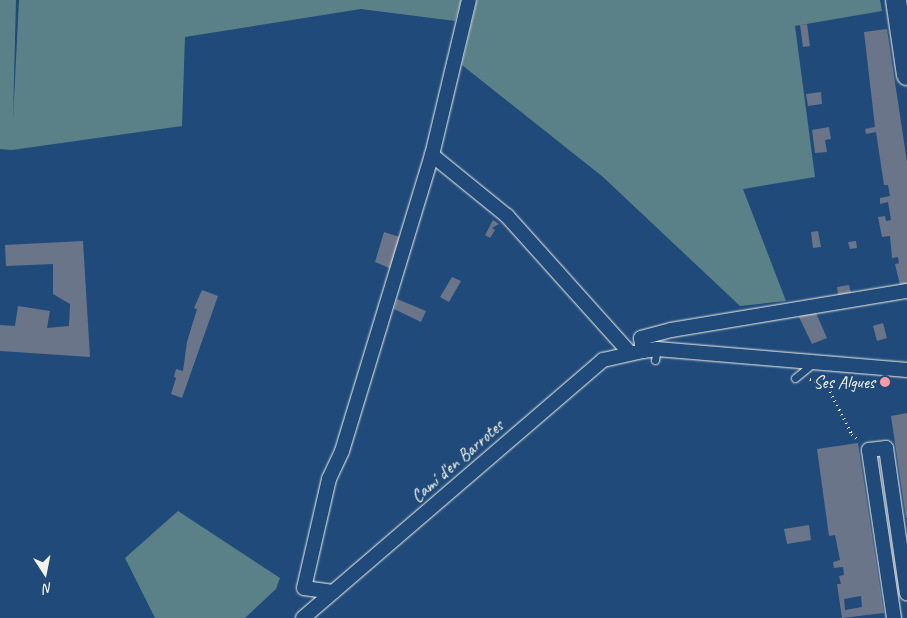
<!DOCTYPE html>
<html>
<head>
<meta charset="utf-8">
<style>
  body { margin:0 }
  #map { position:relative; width:907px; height:618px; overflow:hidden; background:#1f4a7a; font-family:Caveat,sans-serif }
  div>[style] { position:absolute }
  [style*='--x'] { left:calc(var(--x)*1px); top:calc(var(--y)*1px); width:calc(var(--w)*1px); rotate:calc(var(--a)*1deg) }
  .green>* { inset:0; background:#598187 }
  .building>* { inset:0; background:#6b758a }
  .path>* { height:2.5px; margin-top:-1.25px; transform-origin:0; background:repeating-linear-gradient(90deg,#f4f1e8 0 1px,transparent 0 5px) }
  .roads { filter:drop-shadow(0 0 1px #f4f1e8) drop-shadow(0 0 1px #f4f1e8) }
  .service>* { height:7px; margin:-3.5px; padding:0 3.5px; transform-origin:3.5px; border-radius:3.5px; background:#1f4a7a }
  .minor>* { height:14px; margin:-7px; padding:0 7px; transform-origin:7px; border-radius:7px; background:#1f4a7a }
  .secondary>* { height:20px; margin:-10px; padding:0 10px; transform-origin:10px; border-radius:10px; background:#1f4a7a }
  .dots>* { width:14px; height:14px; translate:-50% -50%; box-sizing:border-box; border:2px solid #1f4a7a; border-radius:50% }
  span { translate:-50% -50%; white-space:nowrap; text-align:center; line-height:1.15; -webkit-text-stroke:4px #1f4a7a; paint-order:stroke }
  .poi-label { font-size:18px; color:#f4f1e8 }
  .right { translate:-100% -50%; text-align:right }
  .street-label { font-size:18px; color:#f4f1e8 }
  .north { position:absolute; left:20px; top:548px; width:50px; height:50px; -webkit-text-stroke:4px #1f4a7a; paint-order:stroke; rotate:169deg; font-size:14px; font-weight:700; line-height:20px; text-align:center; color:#f4f1e8 }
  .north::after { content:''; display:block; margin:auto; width:18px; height:22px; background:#f4f1e8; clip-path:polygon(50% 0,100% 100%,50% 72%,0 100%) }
</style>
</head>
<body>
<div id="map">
  <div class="green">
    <div style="clip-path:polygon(0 0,16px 0,13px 119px,19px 0,461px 0,455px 21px,361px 9px,185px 37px,182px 126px,12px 150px,0 149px)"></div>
    <div style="clip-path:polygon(477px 0,880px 0,882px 11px,795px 26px,815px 177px,743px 189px,786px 301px,740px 306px,603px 177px,462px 65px)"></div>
    <div style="clip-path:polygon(178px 511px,280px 578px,276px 589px,245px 618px,155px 618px,125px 558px)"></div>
  </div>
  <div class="building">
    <div style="clip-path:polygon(807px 24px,810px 46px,803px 47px,800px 25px)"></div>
    <div style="clip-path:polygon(887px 29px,907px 162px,907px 284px,900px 285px,895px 264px,899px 263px,898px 257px,892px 258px,890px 236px,882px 237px,878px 217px,885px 216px,886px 221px,891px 220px,888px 202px,880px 204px,880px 198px,890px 196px,888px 185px,884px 185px,876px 132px,866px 134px,865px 129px,875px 127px,864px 32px)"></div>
    <div style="clip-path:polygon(821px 92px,822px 104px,808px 106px,806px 94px)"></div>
    <div style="clip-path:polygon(829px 127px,831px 139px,825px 140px,827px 152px,815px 153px,812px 130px)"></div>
    <div style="clip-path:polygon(493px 220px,499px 224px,492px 228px,495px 230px,490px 238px,485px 235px)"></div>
    <div style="clip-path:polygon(818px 231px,821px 247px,813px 248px,811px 232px)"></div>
    <div style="clip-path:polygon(384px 232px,406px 239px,394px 270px,375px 262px)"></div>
    <div style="clip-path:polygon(83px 241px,90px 357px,0 351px,0 325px,15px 326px,18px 306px,50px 311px,47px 328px,69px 326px,70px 304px,53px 294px,53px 264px,6px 266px,5px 245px)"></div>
    <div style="clip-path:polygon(856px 241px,857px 248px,850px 249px,848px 242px)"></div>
    <div style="clip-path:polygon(452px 277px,461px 281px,449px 302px,440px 297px)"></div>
    <div style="clip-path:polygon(849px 285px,851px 293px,838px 295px,837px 287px)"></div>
    <div style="clip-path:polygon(202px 290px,218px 296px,182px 398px,171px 394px,176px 378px,174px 377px,176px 369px,183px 371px,187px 342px,197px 309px,194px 308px)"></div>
    <div style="clip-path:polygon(397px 299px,426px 311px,421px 322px,394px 309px)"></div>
    <div style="clip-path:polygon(816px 313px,827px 338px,812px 344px,798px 315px)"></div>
    <div style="clip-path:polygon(883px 323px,887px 338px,877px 341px,873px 326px)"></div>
    <div style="clip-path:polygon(907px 413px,907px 518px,906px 518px,891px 416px)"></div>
    <div style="clip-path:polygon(evenodd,858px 443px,884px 613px,842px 618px,837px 584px,841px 584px,839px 576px,844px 575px,843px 567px,834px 568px,833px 562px,840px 560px,835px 535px,829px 536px,817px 449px,858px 443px,861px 596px,862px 607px,845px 610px,844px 599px,861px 596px)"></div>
    <div style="clip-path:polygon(809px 525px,811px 540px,787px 544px,784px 529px)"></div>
  </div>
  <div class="path">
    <div style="--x:810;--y:379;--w:20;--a:24"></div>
    <div style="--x:828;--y:387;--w:53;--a:62.9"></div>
    <div style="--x:852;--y:434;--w:10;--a:45"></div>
  </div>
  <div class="roads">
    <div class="service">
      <div style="--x:655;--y:360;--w:11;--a:-80"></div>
      <div style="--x:795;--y:378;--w:22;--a:-39"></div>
    </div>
    <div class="minor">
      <div style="--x:432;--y:155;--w:159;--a:-76.6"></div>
      <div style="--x:643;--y:351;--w:14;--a:-8"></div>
      <div style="--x:657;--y:349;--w:251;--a:4.8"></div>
      <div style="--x:333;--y:592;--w:29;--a:-172"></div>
      <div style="--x:304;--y:588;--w:112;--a:-77.1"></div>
      <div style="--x:329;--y:479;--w:31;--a:-65"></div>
      <div style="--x:342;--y:451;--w:309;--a:-73.1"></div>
      <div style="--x:432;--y:155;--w:97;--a:39.1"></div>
      <div style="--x:507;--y:216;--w:183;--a:48.1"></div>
      <div style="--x:303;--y:618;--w:396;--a:-40.7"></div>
      <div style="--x:603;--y:360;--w:41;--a:-12.7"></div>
      <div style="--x:643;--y:351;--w:13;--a:-99"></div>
      <div style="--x:641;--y:338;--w:31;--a:-15"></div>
      <div style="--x:671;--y:330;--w:239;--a:-9.4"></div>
      <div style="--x:894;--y:618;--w:170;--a:-98.5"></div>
      <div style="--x:869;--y:450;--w:17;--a:-7"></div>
      <div style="--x:886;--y:448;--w:147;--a:81.8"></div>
    </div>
    <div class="secondary">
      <div style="--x:896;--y:0;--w:76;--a:81.7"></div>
    </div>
  </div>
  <div class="dots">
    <div style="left:885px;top:382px;background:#ff9aa2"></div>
  </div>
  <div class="poi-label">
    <span class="right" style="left:875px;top:382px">Ses Algues</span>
  </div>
  <div class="street-label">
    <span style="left:457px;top:461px;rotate:-41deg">Camí d'en Barrotes</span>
  </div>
  <div class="north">N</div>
</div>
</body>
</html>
